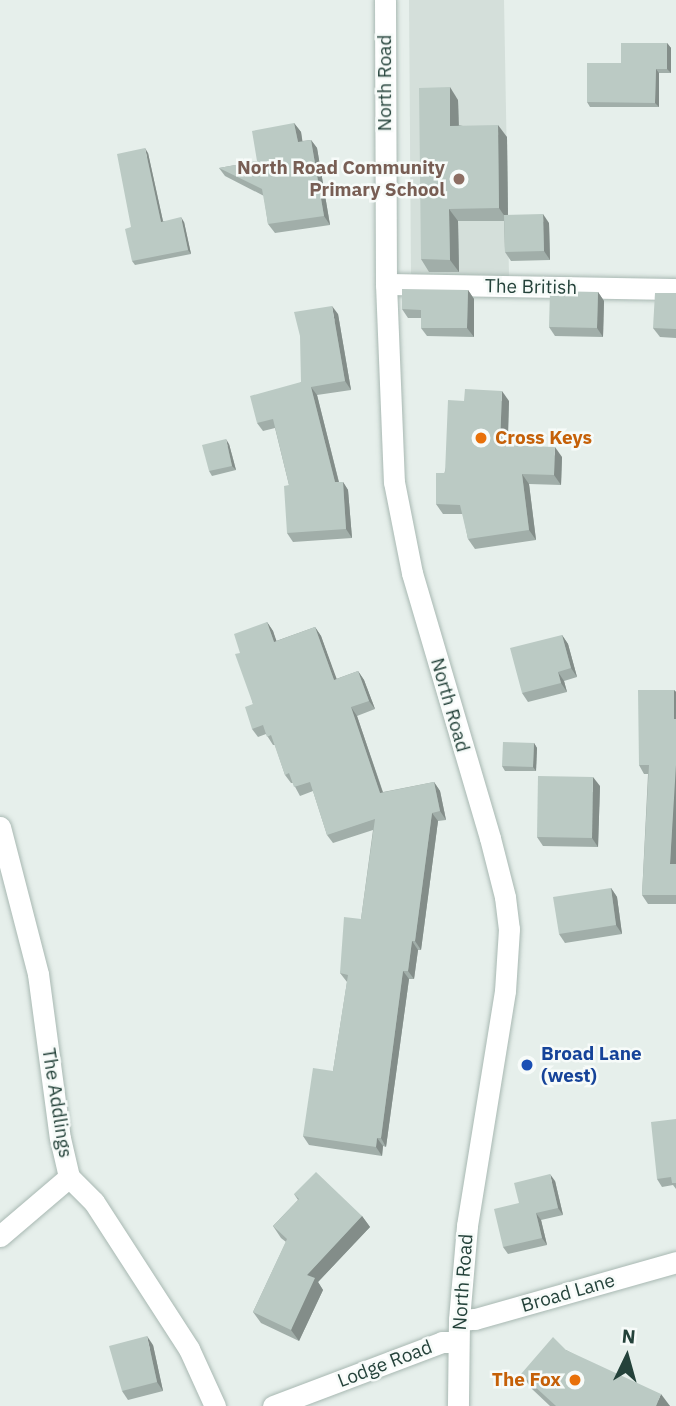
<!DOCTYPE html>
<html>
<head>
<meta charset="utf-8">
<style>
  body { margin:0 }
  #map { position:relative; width:676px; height:1406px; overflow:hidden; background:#e6efeb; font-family:"IBM Plex Sans",sans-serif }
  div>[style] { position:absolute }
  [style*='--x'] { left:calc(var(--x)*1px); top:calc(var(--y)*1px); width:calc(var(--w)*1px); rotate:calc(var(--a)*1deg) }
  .built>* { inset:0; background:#d4dfda }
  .roads { filter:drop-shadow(0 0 2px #a8b8b2) drop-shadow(0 0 2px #a8b8b2) }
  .minor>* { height:21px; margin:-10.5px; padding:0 10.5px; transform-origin:10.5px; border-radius:10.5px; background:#fff }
  .wall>* { inset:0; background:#a1aea9 }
  .shaded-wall>* { inset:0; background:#838d89 }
  .building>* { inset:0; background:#bbcac4 }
  .dots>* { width:19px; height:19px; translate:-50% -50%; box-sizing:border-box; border:4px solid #f7fbf9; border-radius:50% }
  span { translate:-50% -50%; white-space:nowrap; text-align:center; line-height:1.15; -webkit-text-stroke:5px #f7fbf9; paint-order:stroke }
  .street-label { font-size:19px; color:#24423a }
  .education-label { font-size:19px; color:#785e54; font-weight:700 }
  .right { translate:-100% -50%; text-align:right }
  .food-label { font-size:19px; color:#c56008; font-weight:700 }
  .left { translate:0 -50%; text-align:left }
  .transit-label { font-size:19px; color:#164399; font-weight:700 }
  .north { position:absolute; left:592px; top:1322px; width:70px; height:70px; -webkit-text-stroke:5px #f7fbf9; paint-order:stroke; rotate:5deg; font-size:19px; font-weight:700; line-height:28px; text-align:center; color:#24423a }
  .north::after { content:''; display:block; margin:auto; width:24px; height:32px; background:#24423a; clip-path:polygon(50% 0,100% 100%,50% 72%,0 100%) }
</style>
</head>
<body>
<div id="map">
  <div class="built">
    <div style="clip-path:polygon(409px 0,504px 0,509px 276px,411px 275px)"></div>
  </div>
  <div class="roads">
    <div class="minor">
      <div style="--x:385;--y:0;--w:284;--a:89.8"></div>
      <div style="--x:386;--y:284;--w:198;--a:87.7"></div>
      <div style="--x:394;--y:482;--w:93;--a:78.8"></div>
      <div style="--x:412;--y:573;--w:276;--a:73.6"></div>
      <div style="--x:490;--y:838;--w:61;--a:75.7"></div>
      <div style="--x:505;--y:897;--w:32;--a:83"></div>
      <div style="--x:509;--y:929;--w:62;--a:93.7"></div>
      <div style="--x:505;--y:991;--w:238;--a:99.2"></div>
      <div style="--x:467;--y:1226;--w:94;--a:94.9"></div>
      <div style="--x:459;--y:1320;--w:86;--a:90.7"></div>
      <div style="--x:386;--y:284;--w:290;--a:1"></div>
      <div style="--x:0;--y:827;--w:152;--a:75.5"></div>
      <div style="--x:38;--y:974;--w:165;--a:82.4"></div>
      <div style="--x:60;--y:1138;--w:40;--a:77"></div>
      <div style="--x:69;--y:1177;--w:35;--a:45"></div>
      <div style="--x:94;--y:1202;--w:175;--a:57.1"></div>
      <div style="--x:189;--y:1349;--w:63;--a:65.5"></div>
      <div style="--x:0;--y:1236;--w:91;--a:-40.5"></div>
      <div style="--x:459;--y:1320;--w:16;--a:-4"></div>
      <div style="--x:475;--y:1319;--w:209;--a:-15.8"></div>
      <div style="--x:273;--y:1406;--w:181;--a:-20.7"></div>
      <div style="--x:442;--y:1342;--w:16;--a:0"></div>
    </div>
  </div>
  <div class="wall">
    <div style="clip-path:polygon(667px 43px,671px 48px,671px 73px,659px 73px,659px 107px,590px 107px,587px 102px,621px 63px)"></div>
    <div style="clip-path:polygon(458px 100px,459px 125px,507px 137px,508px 215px,549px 223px,550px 260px,511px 261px,505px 252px,504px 221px,458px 221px,459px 272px,429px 272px,421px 259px)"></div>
    <div style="clip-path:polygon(294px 123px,301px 132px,302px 141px,311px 140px,317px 148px,330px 225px,275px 233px,268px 224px,264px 196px,225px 176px,219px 168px,257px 161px)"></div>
    <div style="clip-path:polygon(148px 153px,163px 221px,184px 222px,191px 254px,135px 265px,132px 261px,131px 227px)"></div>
    <div style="clip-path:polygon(468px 290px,474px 299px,474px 337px,427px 336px,421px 328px,421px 318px,408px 318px,402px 309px)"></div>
    <div style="clip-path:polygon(598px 292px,604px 301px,603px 337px,555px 336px,549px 327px)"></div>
    <div style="clip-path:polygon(676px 293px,676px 338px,660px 337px,653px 328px)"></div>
    <div style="clip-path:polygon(338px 314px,351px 390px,317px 395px,339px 482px,343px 482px,348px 490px,352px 538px,293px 542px,287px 533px,289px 485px,275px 428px,263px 431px,257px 423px,301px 382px)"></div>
    <div style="clip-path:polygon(464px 401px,509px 401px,508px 445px,562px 457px,561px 485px,529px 484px,536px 540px,475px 549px,468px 539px,463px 514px,443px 514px,436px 504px)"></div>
    <div style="clip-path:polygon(229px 444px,236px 470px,212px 476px,209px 471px)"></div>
    <div style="clip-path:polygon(267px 622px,273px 631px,276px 641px,315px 627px,321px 636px,336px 679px,358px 671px,364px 680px,375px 709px,357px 716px,383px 792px,434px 782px,440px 791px,446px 820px,438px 821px,421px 950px,418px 950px,414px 979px,409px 979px,386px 1147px,383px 1146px,382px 1156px,309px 1145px,303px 1136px,333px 1071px,347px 982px,340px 973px,361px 919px,373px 830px,333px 843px,327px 835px,313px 791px,300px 796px,293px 783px,291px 783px,285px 775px,275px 745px,273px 745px,266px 734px,258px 737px,252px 729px,253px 704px,240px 653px)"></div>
    <div style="clip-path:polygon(562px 635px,568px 644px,577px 677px,564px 681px,567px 692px,528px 702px,522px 693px)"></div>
    <div style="clip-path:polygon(674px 690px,676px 692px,676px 904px,648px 904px,642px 895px,648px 774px,644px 774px,639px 765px)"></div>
    <div style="clip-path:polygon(534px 743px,537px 748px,536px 771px,505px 771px,502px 766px)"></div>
    <div style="clip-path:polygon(600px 786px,598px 847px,543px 846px,537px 837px)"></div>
    <div style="clip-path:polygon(611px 888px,617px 897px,622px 934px,565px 943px,559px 934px)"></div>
    <div style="clip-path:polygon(676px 1119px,676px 1189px,673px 1185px,662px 1187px,657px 1179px)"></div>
    <div style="clip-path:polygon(555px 1181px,563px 1215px,541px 1220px,547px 1245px,508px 1254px,503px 1247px,519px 1203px)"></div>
    <div style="clip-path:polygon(294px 1194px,362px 1216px,370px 1227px,318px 1282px,323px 1290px,299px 1341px,261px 1323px,253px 1312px,286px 1242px,281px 1238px,273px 1226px,298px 1200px)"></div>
    <div style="clip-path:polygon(153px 1345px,163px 1391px,128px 1400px,122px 1391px)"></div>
    <div style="clip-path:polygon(566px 1350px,670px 1406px,550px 1406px,532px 1389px,521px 1374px)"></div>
  </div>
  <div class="shaded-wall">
    <div style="clip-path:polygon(667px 43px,671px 48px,671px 73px,667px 69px)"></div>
    <div style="clip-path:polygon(656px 69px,659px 73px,659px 107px,655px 103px)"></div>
    <div style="clip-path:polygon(450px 87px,458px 100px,459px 138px,450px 126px)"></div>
    <div style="clip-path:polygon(294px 123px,301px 132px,304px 151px,298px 142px)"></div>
    <div style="clip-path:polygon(498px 125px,507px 137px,508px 221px,499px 208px)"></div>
    <div style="clip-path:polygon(311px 140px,317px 148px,330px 225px,324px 216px)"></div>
    <div style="clip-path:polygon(145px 148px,148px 153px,164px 226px,161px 222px)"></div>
    <div style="clip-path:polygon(449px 209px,458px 221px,459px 272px,450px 260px)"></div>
    <div style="clip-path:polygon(543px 214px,549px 223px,550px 260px,544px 251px)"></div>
    <div style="clip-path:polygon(181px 217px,184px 222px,191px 254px,188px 250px)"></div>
    <div style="clip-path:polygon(468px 290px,474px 299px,474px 337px,467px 328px)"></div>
    <div style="clip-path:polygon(598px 292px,604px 301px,603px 337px,597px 328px)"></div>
    <div style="clip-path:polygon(332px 306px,338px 314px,351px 390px,345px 381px)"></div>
    <div style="clip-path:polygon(311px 387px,317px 395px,341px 491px,335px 482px)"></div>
    <div style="clip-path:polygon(502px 391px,509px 401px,507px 455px,500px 445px)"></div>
    <div style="clip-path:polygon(226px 439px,229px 444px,236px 470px,232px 466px)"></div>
    <div style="clip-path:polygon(555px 447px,562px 457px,561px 485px,554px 475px)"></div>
    <div style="clip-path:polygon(522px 474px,529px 484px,536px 540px,529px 530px)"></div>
    <div style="clip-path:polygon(343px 482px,348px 490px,352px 538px,346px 529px)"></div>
    <div style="clip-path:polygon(267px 622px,273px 631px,280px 651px,274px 642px)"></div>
    <div style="clip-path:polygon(315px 627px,321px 636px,340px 688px,334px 680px)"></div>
    <div style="clip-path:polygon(562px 635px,568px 644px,577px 677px,571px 668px)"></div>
    <div style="clip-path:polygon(358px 671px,364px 680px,375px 709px,369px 701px)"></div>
    <div style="clip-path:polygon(558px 672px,564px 681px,567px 692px,561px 683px)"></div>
    <div style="clip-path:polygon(674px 690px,676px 692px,676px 721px,674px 719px)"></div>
    <div style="clip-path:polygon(351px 707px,357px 716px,386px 802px,380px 793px)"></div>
    <div style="clip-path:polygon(534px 743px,537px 748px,536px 771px,533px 767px)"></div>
    <div style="clip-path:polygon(675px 765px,676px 766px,676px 872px,670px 864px)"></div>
    <div style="clip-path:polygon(593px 777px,600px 786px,598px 847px,592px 838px)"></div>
    <div style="clip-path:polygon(434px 782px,440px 791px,446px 820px,440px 811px)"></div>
    <div style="clip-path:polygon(432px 813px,438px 821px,421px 950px,415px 941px)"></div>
    <div style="clip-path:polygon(611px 888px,617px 897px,622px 934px,616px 925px)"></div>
    <div style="clip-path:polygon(412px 941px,418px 950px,414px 979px,408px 971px)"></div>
    <div style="clip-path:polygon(403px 971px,409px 979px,386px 1147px,381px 1138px)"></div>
    <div style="clip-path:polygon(377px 1138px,383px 1146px,382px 1156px,376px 1147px)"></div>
    <div style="clip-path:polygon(550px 1174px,555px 1181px,563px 1215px,558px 1208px)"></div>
    <div style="clip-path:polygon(536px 1213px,541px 1220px,547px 1245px,542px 1238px)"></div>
    <div style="clip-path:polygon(362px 1216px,370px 1227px,318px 1282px,323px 1290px,299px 1341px,291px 1330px,307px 1275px)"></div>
    <div style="clip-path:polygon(147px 1336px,153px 1345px,163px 1391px,157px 1382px)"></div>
    <div style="clip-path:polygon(661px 1394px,670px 1406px,656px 1406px)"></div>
  </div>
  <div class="building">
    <div style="clip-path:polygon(621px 43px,667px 43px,667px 69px,656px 69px,655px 103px,587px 102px,587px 63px,621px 63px)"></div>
    <div style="clip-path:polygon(450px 87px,450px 126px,498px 125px,499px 208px,449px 209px,450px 260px,421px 259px,419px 88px)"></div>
    <div style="clip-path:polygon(294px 123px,298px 142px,311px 140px,324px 216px,268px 224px,262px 189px,219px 168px,257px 161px,252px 131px)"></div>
    <div style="clip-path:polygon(145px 148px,161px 222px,181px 217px,188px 250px,132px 261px,125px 229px,131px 227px,117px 154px)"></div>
    <div style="clip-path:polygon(543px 214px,544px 251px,505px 252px,504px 215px)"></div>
    <div style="clip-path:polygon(402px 289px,468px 290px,467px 328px,421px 328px,421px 310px,402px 309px)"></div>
    <div style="clip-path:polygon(550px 291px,598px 292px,597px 328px,549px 327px)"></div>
    <div style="clip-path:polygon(655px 293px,676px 293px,676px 329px,653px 328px)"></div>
    <div style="clip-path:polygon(332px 306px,345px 381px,311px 387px,335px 482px,343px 482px,346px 529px,287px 533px,284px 486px,289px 485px,273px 419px,257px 423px,250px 396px,301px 382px,300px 336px,294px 312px)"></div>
    <div style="clip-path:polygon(465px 389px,502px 391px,500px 445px,555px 447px,554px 475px,522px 474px,529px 530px,468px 539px,460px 505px,436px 504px,436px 473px,445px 473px,448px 400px,464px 401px)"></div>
    <div style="clip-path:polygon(226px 439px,232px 466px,209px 471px,202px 445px)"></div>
    <div style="clip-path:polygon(267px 622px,274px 642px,315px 627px,334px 680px,358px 671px,369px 701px,351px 707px,380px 793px,434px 782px,440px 811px,432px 813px,415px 941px,412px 941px,408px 971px,403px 971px,381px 1138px,377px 1138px,376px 1147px,303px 1136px,313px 1068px,333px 1071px,348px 975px,340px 973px,344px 917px,361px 919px,375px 819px,327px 835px,310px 782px,294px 787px,289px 773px,285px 775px,271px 735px,267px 737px,263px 725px,252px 729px,245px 707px,253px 704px,235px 654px,240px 653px,234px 634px)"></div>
    <div style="clip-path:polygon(562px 635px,571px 668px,558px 672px,561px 683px,522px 693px,510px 648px)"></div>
    <div style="clip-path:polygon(638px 690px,674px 690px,674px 719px,676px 719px,676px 765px,670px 864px,676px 864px,676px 895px,642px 895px,649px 765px,639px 765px)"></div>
    <div style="clip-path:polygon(503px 742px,534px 743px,533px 767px,502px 766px)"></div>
    <div style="clip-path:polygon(538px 776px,593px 777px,592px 838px,537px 837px)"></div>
    <div style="clip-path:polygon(611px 888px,616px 925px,559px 934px,553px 897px)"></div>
    <div style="clip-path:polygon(676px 1119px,676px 1183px,672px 1183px,671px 1177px,657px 1179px,651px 1122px)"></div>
    <div style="clip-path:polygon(316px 1172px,362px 1216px,307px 1275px,315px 1278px,291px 1330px,253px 1312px,287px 1239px,273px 1226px,299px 1199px,294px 1194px)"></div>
    <div style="clip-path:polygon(550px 1174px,558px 1208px,536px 1213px,542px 1238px,503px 1247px,494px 1209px,519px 1203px,514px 1183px)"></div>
    <div style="clip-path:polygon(147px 1336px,157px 1382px,122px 1391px,109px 1346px)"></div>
    <div style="clip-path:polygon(553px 1337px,566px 1350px,661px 1394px,656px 1406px,556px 1406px,521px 1374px)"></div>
  </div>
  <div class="dots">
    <div style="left:459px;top:179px;background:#8d6e63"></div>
    <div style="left:481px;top:438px;background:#e8710a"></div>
    <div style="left:527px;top:1065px;background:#1a4fb4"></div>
    <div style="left:575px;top:1380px;background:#e8710a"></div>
  </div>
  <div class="street-label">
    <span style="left:385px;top:83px;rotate:-90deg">North Road</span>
    <span style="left:531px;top:287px;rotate:1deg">The British</span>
    <span style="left:450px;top:705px;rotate:74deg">North Road</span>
    <span style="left:57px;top:1103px;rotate:81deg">The Addlings</span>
    <span style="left:463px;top:1282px;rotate:-86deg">North Road</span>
    <span style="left:568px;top:1293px;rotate:-16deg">Broad Lane</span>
    <span style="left:385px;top:1364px;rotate:-21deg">Lodge Road</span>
  </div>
  <div class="education-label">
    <span class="right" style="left:445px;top:179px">North Road Community<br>Primary School</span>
  </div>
  <div class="food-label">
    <span class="left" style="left:495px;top:438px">Cross Keys</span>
    <span class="right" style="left:561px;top:1380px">The Fox</span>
  </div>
  <div class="transit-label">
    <span class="left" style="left:541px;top:1065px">Broad Lane<br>(west)</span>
  </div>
  <div class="north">N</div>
</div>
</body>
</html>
